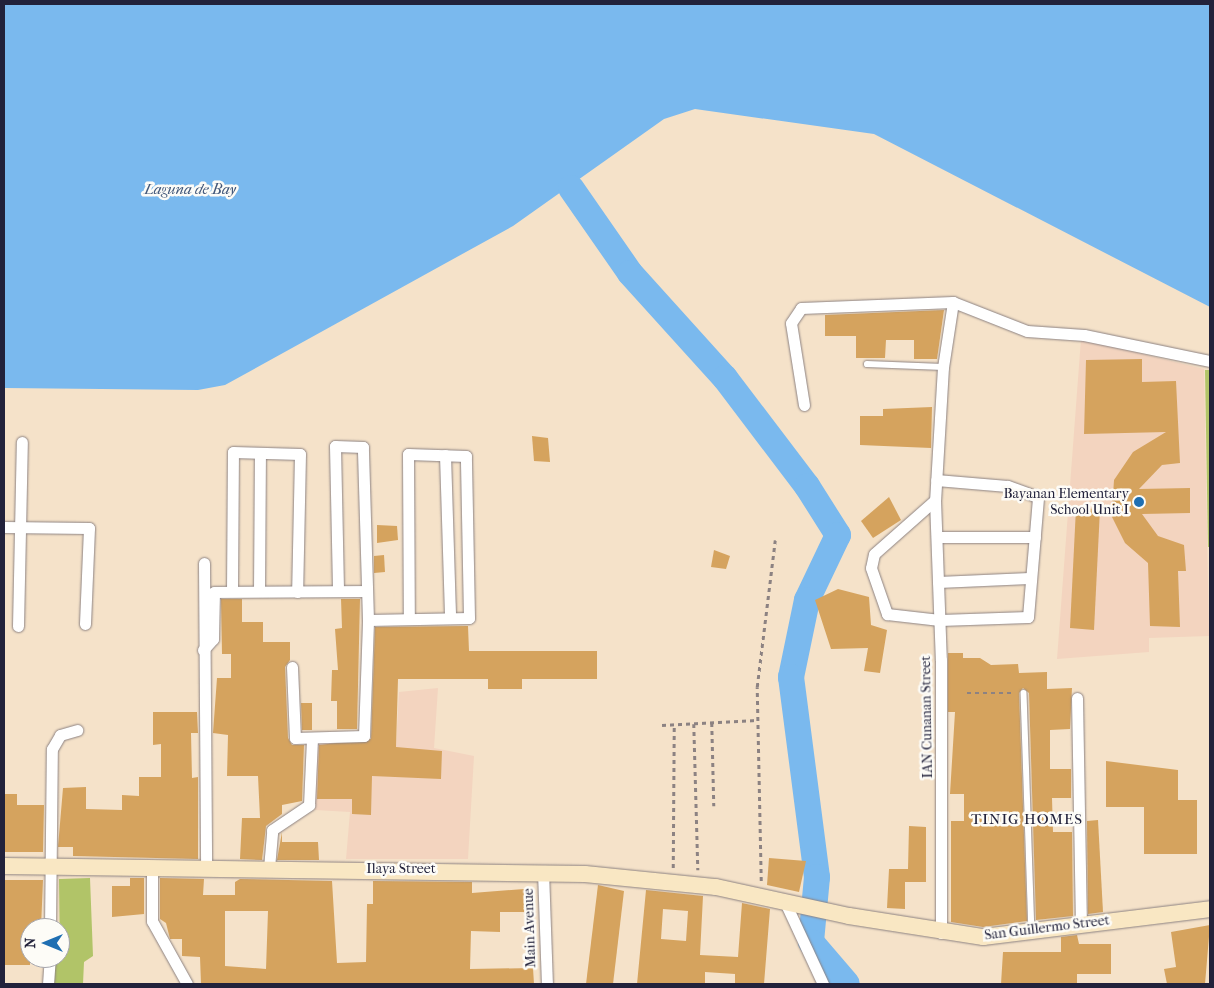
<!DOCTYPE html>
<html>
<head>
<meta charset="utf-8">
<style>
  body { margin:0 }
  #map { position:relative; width:1214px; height:988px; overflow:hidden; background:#f5e2c9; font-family:"IM FELL French Canon",serif }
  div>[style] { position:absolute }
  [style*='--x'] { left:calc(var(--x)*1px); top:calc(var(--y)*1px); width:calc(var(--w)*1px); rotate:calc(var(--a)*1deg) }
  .built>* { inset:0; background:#f3d4bf }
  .green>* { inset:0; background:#b1c468 }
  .water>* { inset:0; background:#7ab9ee }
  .river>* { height:26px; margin:-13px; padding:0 13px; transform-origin:13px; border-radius:13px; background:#7ab9ee }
  .building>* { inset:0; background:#d5a35e }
  .path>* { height:2.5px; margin-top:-1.25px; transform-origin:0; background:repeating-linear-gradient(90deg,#8c8282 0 4px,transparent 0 8px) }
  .roads { filter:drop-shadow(0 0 1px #8c8282) drop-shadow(0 0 1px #8c8282) }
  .lane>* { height:5.5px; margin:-2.75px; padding:0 2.75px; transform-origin:2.75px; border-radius:2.75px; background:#fff }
  .street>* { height:11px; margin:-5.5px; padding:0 5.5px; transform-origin:5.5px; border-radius:5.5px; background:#fff }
  .secondary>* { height:16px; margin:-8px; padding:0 8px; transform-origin:8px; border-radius:8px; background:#f9e7c3 }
  .dots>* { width:14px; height:14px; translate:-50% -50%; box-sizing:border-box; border:2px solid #fdfcf7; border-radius:50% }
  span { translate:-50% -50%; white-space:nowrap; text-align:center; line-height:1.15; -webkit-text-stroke:5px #fdfcf7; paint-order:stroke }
  .poi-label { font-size:14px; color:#22223b }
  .right { translate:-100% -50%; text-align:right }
  .street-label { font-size:14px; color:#22223b }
  .water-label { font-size:15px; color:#41577a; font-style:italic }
  .neighbourhood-label { font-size:15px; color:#22223b; letter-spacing:1px }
  .frame { position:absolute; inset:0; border:5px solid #22223b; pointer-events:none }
  .north { position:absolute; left:20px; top:918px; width:50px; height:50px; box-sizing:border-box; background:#fdfcf7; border:1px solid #a5a5ac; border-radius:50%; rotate:270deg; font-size:14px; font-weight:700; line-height:20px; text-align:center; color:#22223b }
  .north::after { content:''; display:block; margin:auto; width:18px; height:22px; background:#1f6fb2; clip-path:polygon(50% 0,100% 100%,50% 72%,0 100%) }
</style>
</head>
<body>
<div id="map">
  <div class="built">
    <div style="clip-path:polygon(1081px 339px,1204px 369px,1209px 636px,1149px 638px,1149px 652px,1057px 659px)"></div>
    <div style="clip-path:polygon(438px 688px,434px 748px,474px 756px,468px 859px,346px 859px,350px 812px,315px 810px,318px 741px,396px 745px,399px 692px)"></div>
  </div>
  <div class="green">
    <div style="clip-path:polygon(1205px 370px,1210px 370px,1210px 547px,1208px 547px)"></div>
    <div style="clip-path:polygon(90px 878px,93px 956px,84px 962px,83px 984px,54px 984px,55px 958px,60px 958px,59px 879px)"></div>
  </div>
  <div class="water">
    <div style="clip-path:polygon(4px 4px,1210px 4px,1210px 307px,874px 134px,695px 109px,664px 119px,513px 226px,225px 385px,198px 390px,5px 388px)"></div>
  </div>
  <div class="river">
    <div style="--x:571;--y:188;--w:103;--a:55.2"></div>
    <div style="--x:630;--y:273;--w:142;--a:47.9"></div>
    <div style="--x:725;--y:378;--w:136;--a:52.8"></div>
    <div style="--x:807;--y:486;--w:58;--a:57.7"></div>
    <div style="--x:838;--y:535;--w:72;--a:115.5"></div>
    <div style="--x:807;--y:600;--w:79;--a:101.7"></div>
    <div style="--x:791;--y:677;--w:202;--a:82.6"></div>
    <div style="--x:817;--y:877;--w:65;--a:95.3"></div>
    <div style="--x:811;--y:942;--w:55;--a:49.4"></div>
  </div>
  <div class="building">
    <div style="clip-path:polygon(944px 310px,937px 359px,914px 359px,914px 340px,886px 340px,885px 358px,856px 358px,856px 336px,825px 336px,825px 315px)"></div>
    <div style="clip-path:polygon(1142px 359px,1142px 382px,1176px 381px,1180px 463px,1162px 465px,1139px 489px,1190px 488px,1190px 513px,1142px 514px,1158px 536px,1184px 545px,1186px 571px,1178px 571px,1180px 627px,1150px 626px,1148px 563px,1125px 543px,1108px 509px,1112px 510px,1114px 480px,1133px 452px,1166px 432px,1084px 434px,1086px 360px)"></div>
    <div style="clip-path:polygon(932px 407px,931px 448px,860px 445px,860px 416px,883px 416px,883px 409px)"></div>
    <div style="clip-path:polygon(532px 436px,548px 438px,550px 462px,534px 461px)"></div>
    <div style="clip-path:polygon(889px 497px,901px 520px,873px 538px,861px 521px)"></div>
    <div style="clip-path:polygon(1076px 508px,1100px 509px,1094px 630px,1070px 628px)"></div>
    <div style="clip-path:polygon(377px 525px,397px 526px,398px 540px,377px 543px)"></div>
    <div style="clip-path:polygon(714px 550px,730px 556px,726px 569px,711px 567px)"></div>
    <div style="clip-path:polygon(384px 555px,385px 572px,374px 573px,374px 556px)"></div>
    <div style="clip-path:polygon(838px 589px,869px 597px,871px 625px,887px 630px,880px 673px,864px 671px,868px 648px,831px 649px,815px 600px)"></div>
    <div style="clip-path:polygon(221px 599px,242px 599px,242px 622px,263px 622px,263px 642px,290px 642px,290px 660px,285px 667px,288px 738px,292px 745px,304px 745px,302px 801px,282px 805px,282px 814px,266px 826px,262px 860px,240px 859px,242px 818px,260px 818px,258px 776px,227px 776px,228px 735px,213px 733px,217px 678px,231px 678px,231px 654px,222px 654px)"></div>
    <div style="clip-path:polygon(341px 599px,360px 599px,357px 729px,337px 729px,337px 701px,331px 701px,332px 670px,338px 670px,335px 629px,342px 628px)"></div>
    <div style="clip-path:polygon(468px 626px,469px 651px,597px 651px,597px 679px,522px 679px,522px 689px,488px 689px,488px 679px,398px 679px,396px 747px,442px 751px,441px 779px,372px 776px,371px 815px,352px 814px,352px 799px,317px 799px,319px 745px,371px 739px,375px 627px)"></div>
    <div style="clip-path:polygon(948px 653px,963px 653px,963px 658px,980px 658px,991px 665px,1018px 664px,1019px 673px,1047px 672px,1047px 689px,1072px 688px,1070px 729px,1050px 730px,1050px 769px,1071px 769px,1071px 798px,1052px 798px,1053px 832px,1072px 832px,1073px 916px,1036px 920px,1029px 693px,1023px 688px,1019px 693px,1027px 921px,983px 927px,951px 922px,951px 821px,964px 821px,964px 794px,950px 794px,955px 712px,948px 712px)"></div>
    <div style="clip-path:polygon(301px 703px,312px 703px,312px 730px,302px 730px)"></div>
    <div style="clip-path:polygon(153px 712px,197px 712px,198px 733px,191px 733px,192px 778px,198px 777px,198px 859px,73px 856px,73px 847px,58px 847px,63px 788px,86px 787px,86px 809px,122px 810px,122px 795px,139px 796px,139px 777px,161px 777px,161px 744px,153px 745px)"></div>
    <div style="clip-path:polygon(1106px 761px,1178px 770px,1178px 800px,1197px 800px,1197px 854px,1144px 854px,1144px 807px,1106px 807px)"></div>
    <div style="clip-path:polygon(4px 794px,17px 794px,17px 805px,44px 805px,43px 852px,4px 852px)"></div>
    <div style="clip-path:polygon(1098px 820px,1103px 912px,1088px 914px,1087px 821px)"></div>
    <div style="clip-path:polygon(909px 826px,926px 827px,926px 882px,905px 882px,905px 909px,887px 908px,889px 869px,908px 869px)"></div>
    <div style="clip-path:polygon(282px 832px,282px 842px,318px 842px,319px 860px,277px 860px)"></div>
    <div style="clip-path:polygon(769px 858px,806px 861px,799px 892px,767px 885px)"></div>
    <div style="clip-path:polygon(130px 878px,144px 878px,144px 914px,112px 917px,112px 886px,130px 886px)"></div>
    <div style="clip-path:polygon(evenodd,160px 878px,204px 879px,203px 895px,235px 895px,235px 882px,240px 879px,332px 881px,337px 963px,366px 962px,367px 904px,373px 904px,373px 881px,472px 882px,472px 893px,524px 889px,524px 912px,500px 912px,500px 932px,471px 931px,470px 969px,533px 968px,534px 984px,201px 984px,200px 957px,182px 956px,182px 939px,170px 939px,166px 923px,160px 919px,160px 878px,225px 911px,268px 911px,266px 969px,225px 966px,225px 911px)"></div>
    <div style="clip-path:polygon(4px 880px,43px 880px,41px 928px,30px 928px,30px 965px,4px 965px)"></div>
    <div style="clip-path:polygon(598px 885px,624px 891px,613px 984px,586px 984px)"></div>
    <div style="clip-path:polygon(evenodd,646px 890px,703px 896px,700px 955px,738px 957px,742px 903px,770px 909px,764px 984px,735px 984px,735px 974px,705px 972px,705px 984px,637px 984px,646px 890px,663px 909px,688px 911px,686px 941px,661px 939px,663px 909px)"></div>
    <div style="clip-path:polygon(1210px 925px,1205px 984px,1167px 984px,1164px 969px,1176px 967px,1171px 932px)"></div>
    <div style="clip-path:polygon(1077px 935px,1079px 944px,1111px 944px,1111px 974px,1077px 974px,1077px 984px,1001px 984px,1003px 952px,1061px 952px,1061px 937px)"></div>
  </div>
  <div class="path">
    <div style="--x:967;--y:693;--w:48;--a:0"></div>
    <div style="--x:712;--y:723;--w:83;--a:88.6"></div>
    <div style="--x:694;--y:724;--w:146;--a:88.4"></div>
    <div style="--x:662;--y:725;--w:95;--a:-3"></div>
    <div style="--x:673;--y:868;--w:144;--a:-89.6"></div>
    <div style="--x:761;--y:881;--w:194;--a:-91.2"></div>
    <div style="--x:757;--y:687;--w:148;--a:-83"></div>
  </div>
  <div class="roads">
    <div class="lane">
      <div style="--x:867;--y:364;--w:76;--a:2.3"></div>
      <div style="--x:1024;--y:693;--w:235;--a:88.1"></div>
    </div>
    <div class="street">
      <div style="--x:953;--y:302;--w:79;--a:21.4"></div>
      <div style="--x:1027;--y:331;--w:57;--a:4"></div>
      <div style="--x:1084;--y:335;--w:129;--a:11.7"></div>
      <div style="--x:804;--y:405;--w:83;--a:-99"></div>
      <div style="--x:791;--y:323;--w:18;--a:-56"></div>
      <div style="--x:801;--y:308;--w:152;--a:-2.3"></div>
      <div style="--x:953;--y:302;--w:66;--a:98.7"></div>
      <div style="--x:943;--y:367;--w:133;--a:93.4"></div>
      <div style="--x:935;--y:500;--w:160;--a:87.9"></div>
      <div style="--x:941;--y:660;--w:273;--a:90"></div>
      <div style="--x:445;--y:455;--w:162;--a:88.2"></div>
      <div style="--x:935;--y:500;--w:81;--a:138.5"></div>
      <div style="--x:874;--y:554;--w:14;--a:102"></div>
      <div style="--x:871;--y:568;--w:49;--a:70.8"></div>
      <div style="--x:887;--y:614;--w:53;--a:6.5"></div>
      <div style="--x:940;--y:620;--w:88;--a:-2"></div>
      <div style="--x:1028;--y:617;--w:120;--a:-85.2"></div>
      <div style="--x:1038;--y:497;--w:33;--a:-160"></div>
      <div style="--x:1007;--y:486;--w:71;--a:-175.2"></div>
      <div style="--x:4;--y:527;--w:85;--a:0.7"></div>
      <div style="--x:89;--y:528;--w:96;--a:92.4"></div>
      <div style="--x:937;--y:537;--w:98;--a:0"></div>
      <div style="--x:204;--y:563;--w:304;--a:89.6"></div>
      <div style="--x:938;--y:582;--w:91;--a:-2.5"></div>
      <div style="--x:232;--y:591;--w:139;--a:-89.6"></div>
      <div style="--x:233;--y:452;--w:67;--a:1.7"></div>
      <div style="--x:300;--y:454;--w:138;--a:91.2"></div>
      <div style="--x:259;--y:591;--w:138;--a:-89.6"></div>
      <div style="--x:368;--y:620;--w:101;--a:-1.1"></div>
      <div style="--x:469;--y:618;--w:162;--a:-91.1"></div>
      <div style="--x:466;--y:456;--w:58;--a:-178"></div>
      <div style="--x:408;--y:454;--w:165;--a:89.7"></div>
      <div style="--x:18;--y:626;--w:184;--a:-88.8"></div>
      <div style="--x:203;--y:650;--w:15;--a:-48"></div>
      <div style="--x:213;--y:639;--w:47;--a:-88.8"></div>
      <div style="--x:214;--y:592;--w:152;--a:-0.4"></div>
      <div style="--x:292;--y:667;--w:71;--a:87.6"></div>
      <div style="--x:295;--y:738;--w:69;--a:-1.7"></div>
      <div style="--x:364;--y:736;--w:116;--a:-88"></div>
      <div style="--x:368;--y:620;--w:173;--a:-91.7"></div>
      <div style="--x:363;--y:447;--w:28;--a:-178"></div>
      <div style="--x:335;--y:446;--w:144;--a:88.8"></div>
      <div style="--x:1077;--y:698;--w:227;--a:89"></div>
      <div style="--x:152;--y:867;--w:54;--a:90"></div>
      <div style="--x:152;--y:921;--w:72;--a:60.9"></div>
      <div style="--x:269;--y:868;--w:38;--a:-85"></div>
      <div style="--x:272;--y:830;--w:45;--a:-34"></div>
      <div style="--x:309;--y:805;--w:66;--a:-87.4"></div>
      <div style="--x:543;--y:871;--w:113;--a:88"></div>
      <div style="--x:784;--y:900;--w:93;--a:65.1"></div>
      <div style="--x:50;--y:928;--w:179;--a:-89.4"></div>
      <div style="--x:52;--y:749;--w:16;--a:-60"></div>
      <div style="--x:60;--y:735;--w:18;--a:-16"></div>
      <div style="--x:48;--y:984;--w:26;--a:-86"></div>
    </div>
    <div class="secondary">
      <div style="--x:4;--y:866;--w:581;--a:0.79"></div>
      <div style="--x:585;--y:874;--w:132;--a:5.7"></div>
      <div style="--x:716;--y:887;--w:136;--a:12.3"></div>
      <div style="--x:849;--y:916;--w:136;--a:8.9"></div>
      <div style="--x:983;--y:937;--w:229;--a:-7"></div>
    </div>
  </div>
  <div class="dots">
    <div style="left:1139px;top:502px;background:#1f6fb2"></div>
  </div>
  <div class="poi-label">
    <span class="right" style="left:1129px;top:502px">Bayanan Elementary<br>School Unit I</span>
  </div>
  <div class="street-label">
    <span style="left:927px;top:717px;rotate:-91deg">IAN Cunanan Street</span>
    <span style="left:401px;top:869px">Ilaya Street</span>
    <span style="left:530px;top:928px;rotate:-92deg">Main Avenue</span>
    <span style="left:1047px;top:928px;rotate:-7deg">San Guillermo Street</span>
  </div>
  <div class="water-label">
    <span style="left:190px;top:190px">Laguna de Bay</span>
  </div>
  <div class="neighbourhood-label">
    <span style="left:1027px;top:820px">TINIG HOMES</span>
  </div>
  <div class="frame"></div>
  <div class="north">N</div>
</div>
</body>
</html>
